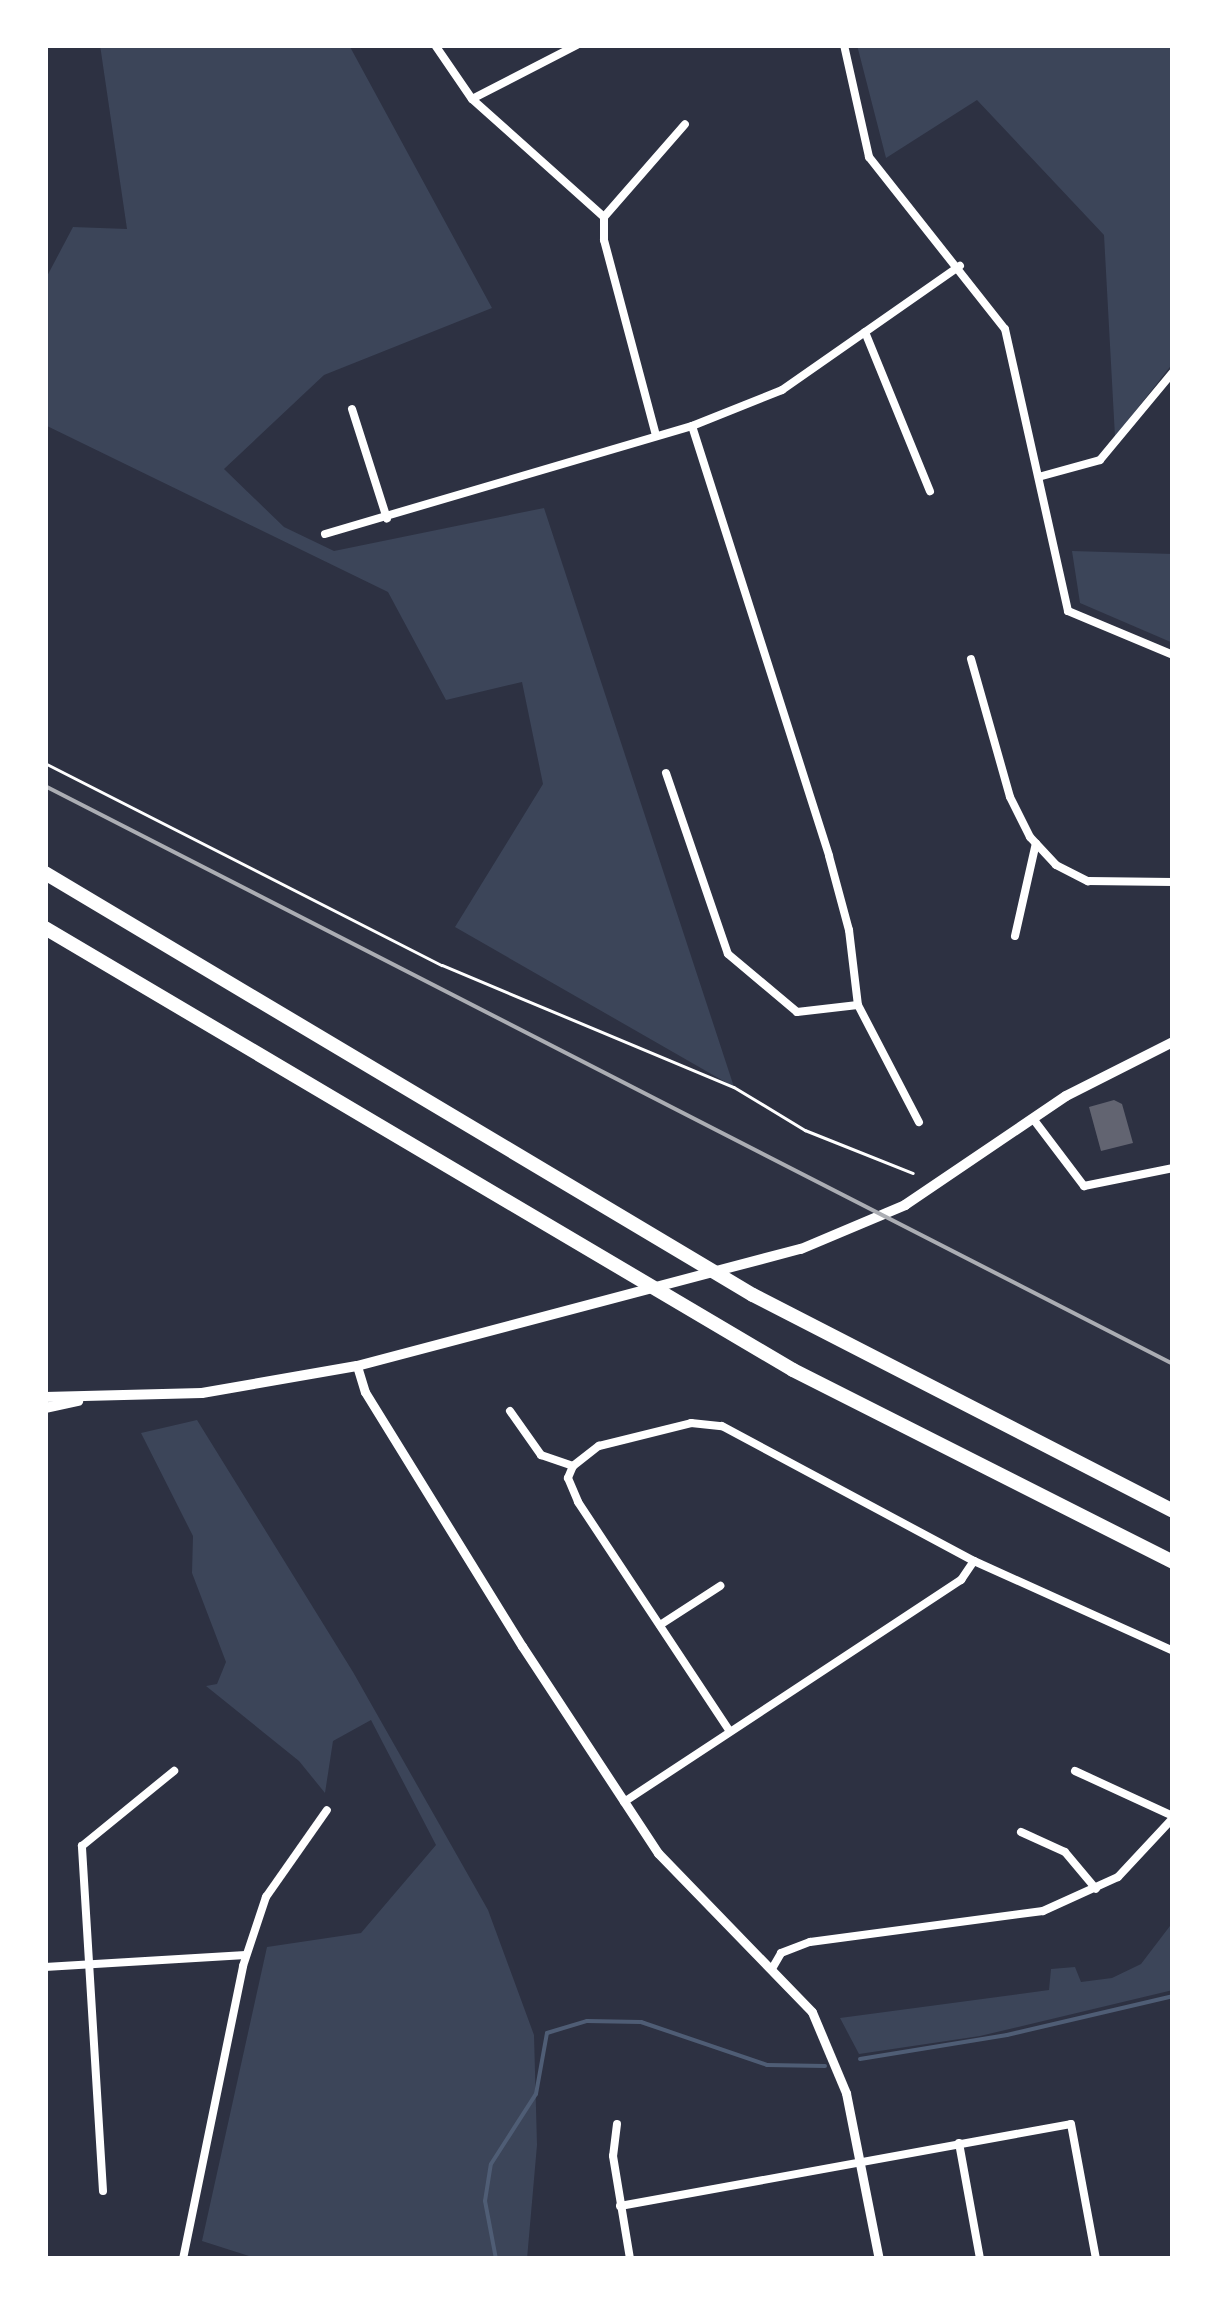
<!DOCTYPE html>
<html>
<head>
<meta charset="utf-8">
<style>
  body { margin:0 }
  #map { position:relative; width:1218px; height:2304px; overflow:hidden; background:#2d3142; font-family:"Libre Baskerville",serif }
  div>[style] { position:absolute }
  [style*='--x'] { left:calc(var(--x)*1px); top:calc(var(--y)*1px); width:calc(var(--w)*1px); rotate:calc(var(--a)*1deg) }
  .green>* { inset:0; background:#3c4559 }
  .stream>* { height:4px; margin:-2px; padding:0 2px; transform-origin:2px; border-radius:2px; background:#4f5d75 }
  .building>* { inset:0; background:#626471 }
  .path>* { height:2.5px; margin:-1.25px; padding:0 1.25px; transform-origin:1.25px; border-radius:1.25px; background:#fff }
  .minor>* { height:8px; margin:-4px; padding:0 4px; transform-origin:4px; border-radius:4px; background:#fff }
  .tertiary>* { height:9px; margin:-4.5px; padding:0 4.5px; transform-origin:4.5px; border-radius:4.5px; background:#fff }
  .secondary>* { height:10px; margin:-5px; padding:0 5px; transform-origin:5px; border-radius:5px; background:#fff }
  .motorway>* { height:14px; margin:-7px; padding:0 7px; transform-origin:7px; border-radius:7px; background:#fff }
  .rail>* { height:4px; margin:-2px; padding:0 2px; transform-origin:2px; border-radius:2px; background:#abadb3 }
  span { translate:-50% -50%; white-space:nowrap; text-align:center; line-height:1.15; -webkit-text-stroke:9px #fff; paint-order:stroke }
  .frame { position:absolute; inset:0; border:48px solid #fff; pointer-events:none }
</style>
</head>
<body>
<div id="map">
  <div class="green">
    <div style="clip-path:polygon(100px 45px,349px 45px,492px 308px,324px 375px,224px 469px,284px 527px,334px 551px,544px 508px,734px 1087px,455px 927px,543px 784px,522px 682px,446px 700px,388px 592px,45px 425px,45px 280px,73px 227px,127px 229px)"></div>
    <div style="clip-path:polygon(857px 45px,1173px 45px,1173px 363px,1115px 437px,1104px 235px,977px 100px,886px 158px)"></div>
    <div style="clip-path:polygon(1072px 551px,1173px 554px,1173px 643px,1080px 603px)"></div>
    <div style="clip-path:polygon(197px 1420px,353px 1672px,488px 1910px,534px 2035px,537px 2145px,527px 2259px,258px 2259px,202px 2241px,267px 1947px,361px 1933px,436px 1845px,371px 1720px,333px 1741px,325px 1793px,299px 1761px,206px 1686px,217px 1684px,226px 1662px,192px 1573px,193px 1536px,141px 1433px)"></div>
    <div style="clip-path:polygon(1173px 1922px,1173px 1990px,980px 2036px,859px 2054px,840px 2018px,1049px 1990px,1051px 1969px,1075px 1967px,1081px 1982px,1112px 1978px,1141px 1964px)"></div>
  </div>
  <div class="stream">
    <div style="--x:860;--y:2059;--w:149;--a:-9.3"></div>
    <div style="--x:1007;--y:2035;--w:171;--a:-13.2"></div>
    <div style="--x:496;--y:2259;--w:59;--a:-100.7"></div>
    <div style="--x:485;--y:2201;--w:37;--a:-81"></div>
    <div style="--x:491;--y:2164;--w:83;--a:-57.3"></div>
    <div style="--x:536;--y:2094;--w:62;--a:-79.8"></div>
    <div style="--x:547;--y:2033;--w:42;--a:-16.7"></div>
    <div style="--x:587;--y:2021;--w:54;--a:1.1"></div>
    <div style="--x:641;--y:2022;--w:133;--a:18.8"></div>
    <div style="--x:767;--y:2065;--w:58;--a:1"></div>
  </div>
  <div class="building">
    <div style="clip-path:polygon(1114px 1100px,1122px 1104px,1133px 1143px,1101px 1151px,1089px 1107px)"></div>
  </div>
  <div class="path">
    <div style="--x:45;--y:763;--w:445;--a:27"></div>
    <div style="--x:442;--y:965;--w:316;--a:22.7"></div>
    <div style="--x:734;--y:1087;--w:83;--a:31.2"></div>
    <div style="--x:805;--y:1130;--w:116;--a:21.7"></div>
  </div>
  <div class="minor">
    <div style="--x:435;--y:45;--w:65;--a:55.6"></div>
    <div style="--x:472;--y:99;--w:177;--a:41.8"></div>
    <div style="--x:604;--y:217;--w:23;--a:90"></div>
    <div style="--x:604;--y:240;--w:202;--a:75.1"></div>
    <div style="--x:844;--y:45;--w:115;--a:77.4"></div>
    <div style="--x:869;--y:157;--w:219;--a:51.7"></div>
    <div style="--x:1005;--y:329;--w:289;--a:77.4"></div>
    <div style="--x:1068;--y:611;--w:114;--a:22.7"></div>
    <div style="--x:472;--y:99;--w:118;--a:-27.2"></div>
    <div style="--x:604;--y:217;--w:123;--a:-48.9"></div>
    <div style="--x:865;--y:332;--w:172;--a:67.8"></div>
    <div style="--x:352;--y:409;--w:115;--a:72.3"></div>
    <div style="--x:692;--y:426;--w:451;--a:72.3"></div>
    <div style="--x:829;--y:856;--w:77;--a:74.9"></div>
    <div style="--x:849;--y:930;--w:76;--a:83.2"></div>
    <div style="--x:858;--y:1005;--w:132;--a:62.5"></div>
    <div style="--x:1042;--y:476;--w:60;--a:-15.4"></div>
    <div style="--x:1100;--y:460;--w:114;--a:-50.3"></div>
    <div style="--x:325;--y:534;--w:383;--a:-16.4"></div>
    <div style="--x:692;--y:426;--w:97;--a:-21.8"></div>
    <div style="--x:782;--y:390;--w:217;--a:-34.9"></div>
    <div style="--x:971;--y:659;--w:143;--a:74.2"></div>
    <div style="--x:1010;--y:797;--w:45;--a:63.4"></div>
    <div style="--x:1030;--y:837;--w:38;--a:47"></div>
    <div style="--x:1056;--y:865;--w:36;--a:27"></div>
    <div style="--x:1088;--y:881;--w:85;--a:0.7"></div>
    <div style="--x:666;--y:773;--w:191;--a:71.1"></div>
    <div style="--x:728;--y:954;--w:90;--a:40"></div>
    <div style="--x:797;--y:1012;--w:61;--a:-6.5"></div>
    <div style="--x:1015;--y:936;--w:95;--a:-77.3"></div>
    <div style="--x:1034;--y:1120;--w:83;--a:52.9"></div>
    <div style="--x:1084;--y:1186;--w:91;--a:-11.4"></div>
    <div style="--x:510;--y:1411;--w:54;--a:54.8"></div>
    <div style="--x:541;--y:1455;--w:34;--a:19"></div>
    <div style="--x:573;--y:1466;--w:33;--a:-38"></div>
    <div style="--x:599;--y:1446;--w:95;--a:-14"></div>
    <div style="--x:691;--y:1423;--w:31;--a:6"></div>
    <div style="--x:722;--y:1426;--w:286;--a:28.2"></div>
    <div style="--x:974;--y:1561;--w:218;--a:24.3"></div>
    <div style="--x:573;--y:1466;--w:13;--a:113"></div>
    <div style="--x:568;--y:1478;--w:26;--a:67"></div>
    <div style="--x:578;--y:1502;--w:273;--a:56.5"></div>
    <div style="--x:660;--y:1625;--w:72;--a:-33"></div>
    <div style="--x:1075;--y:1771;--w:108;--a:24.7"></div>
    <div style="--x:624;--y:1802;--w:404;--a:-33.4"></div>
    <div style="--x:961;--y:1580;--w:23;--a:-56"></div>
    <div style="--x:1021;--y:1832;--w:48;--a:24.4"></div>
    <div style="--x:1065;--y:1852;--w:48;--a:50"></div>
    <div style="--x:45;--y:1967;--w:201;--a:-3.4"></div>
    <div style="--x:773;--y:1967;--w:16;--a:-60"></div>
    <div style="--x:781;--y:1953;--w:31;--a:-21"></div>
    <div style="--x:810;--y:1942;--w:235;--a:-7.6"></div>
    <div style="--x:1043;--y:1911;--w:82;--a:-24.4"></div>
    <div style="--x:1118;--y:1877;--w:81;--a:-47"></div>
    <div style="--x:617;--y:2124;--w:32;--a:97"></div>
    <div style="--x:613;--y:2156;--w:104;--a:80.6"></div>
    <div style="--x:959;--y:2143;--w:118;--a:79.7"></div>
    <div style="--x:103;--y:2191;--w:346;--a:-93.5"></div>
    <div style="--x:82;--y:1846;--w:119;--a:-39.2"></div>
    <div style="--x:620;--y:2206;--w:458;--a:-10.3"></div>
    <div style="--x:1071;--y:2124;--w:137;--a:79.5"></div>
    <div style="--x:183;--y:2259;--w:299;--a:-78.4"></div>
    <div style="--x:243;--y:1966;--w:73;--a:-71.6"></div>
    <div style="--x:266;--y:1897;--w:106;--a:-55"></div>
  </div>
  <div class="tertiary">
    <div style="--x:357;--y:1366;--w:27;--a:73"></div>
    <div style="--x:365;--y:1392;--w:299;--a:58.3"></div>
    <div style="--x:522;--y:1646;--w:248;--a:56.7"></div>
    <div style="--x:658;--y:1853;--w:221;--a:45.9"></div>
    <div style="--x:812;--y:2012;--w:88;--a:67.2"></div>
    <div style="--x:846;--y:2093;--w:169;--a:78.8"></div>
  </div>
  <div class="secondary">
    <div style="--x:45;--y:1397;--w:157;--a:-1.5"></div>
    <div style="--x:202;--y:1393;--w:157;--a:-9.9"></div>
    <div style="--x:357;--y:1366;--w:459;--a:-14.8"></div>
    <div style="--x:801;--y:1249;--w:113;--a:-22.9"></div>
    <div style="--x:905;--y:1205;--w:194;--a:-34.1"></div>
    <div style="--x:1066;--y:1096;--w:120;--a:-26.8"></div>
    <div style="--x:45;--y:1408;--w:34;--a:-12"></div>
  </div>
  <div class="motorway">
    <div style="--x:45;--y:873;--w:824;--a:30.8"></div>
    <div style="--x:753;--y:1295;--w:472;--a:27.2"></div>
    <div style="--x:45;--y:928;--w:869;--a:30.58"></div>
    <div style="--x:793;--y:1370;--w:426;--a:26.8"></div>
  </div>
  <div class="rail">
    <div style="--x:45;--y:786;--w:1267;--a:27.13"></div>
  </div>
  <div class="frame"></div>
</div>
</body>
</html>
